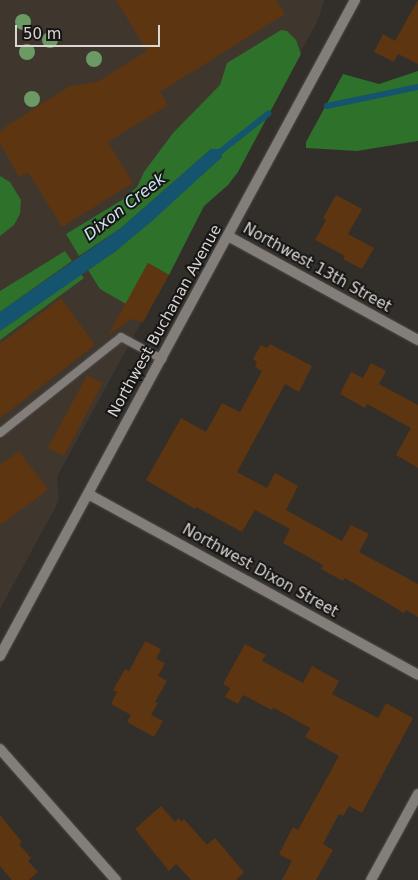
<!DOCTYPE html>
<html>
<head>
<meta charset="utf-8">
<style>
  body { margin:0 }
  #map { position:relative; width:418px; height:880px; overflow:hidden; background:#322e2a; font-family:"DejaVu Sans",sans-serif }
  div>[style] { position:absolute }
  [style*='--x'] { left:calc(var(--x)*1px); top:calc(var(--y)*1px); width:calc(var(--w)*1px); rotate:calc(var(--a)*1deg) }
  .built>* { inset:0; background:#3f362e }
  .forest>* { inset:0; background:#2d712b }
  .water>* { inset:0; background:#15546e }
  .stream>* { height:5.5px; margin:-2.75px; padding:0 2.75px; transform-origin:2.75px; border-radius:2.75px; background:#15546e }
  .building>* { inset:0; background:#5d3511 }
  .roads { filter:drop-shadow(0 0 1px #4f4c49) drop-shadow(0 0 1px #4f4c49) }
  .service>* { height:8px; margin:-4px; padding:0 4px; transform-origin:4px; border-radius:4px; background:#837e7a }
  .minor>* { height:10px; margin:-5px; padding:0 5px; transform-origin:5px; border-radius:5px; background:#837e7a }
  .tertiary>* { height:10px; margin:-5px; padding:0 5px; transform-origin:5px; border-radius:5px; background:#837e7a }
  .trees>* { width:16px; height:16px; margin:-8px; border-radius:50%; background:#6b9a64 }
  span { translate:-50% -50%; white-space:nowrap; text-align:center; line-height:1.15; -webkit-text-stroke:4px #181615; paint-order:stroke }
  .street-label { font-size:15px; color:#d9d6d4 }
  .water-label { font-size:16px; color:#cde5f1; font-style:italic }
  .scale { position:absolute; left:15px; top:25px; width:145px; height:22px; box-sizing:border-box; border:2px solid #d9d6d4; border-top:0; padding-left:6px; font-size:15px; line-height:18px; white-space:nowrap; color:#d9d6d4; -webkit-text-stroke:4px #181615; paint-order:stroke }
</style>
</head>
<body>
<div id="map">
  <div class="built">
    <div style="clip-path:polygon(0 0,324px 0,318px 20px,233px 176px,204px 207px,57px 477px,59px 499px,54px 510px,0 609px)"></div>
  </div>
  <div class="forest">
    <div style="clip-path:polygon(281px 30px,287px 31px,296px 40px,301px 54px,238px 172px,228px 185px,204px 206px,169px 275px,148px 263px,126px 304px,100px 289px,88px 270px,116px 251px,222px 157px,219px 149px,211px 149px,121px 228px,79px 256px,66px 234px,122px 200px,137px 187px,144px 172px,173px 133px,220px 85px,227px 63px)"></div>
    <div style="clip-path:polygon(418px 71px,418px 141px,357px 151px,306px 148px,306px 142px,343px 74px,379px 84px)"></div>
    <div style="clip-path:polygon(0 176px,10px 182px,21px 200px,20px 214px,14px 225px,0 236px)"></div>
    <div style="clip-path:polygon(65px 251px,72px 261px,0 312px,0 291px)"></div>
    <div style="clip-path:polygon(81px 274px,84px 278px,0 340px,0 331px)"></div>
  </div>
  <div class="water">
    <div style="clip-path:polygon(211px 149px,219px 149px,222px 157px,151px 222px,116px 251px,0 331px,0 312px,121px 228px)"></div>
  </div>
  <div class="stream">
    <div style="--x:327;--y:106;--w:93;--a:-11.8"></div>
    <div style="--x:215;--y:156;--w:68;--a:-38.4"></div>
  </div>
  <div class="building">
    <div style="clip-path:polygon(116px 0,276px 0,285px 14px,160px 92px,168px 105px,108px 142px,133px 183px,62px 227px,28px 172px,19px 177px,0 143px,0 132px,8px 125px,70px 86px,97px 82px,147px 51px)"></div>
    <div style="clip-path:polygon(418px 0,418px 64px,398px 54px,394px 62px,374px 52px,383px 34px,395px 41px)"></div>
    <div style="clip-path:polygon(336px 195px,362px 209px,348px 234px,374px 248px,362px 269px,343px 259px,345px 256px,315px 240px,326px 220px,323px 218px)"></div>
    <div style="clip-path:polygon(148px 263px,169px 275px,143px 322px,131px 319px,108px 335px)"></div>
    <div style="clip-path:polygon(61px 298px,95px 345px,0 418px,0 344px)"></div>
    <div style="clip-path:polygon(270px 344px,312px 366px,299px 392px,285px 384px,237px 472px,267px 488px,275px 473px,298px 486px,286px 510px,342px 541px,351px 525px,369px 534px,359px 552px,418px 584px,418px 617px,406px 610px,404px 613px,345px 578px,343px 581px,321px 569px,323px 565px,283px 543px,290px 529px,255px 510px,242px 532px,196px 507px,195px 509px,146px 480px,181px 418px,206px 432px,222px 403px,240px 412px,262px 371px,255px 367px,257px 362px,253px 359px,261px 345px,267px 348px)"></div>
    <div style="clip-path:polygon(371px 363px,386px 371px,379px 384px,418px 405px,418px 468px,396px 455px,411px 428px,367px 404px,365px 408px,340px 394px,351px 372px,363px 378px)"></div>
    <div style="clip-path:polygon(87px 375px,103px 383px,64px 456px,48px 448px)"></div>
    <div style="clip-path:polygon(19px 451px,48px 490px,0 525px,0 465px)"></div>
    <div style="clip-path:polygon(145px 641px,161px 649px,156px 659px,165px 663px,158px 676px,167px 681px,155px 702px,158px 703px,151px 715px,163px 721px,154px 737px,127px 722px,131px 715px,111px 704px,117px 692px,113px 690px,125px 669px,129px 671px)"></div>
    <div style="clip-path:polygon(245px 644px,266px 655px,262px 661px,303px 683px,312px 666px,339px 681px,332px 694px,378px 718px,386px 703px,413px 718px,362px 813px,349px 806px,343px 816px,339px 814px,323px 844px,333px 850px,316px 880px,282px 880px,292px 861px,279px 854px,293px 827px,298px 830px,339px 756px,305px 737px,310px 728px,274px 708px,272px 710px,243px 695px,238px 704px,225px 697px,230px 688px,223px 684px)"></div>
    <div style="clip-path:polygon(161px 806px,175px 822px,179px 818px,181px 822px,184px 819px,207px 845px,215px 838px,244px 872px,236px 880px,191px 880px,176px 864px,169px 871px,135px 829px)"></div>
    <div style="clip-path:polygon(0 815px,22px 842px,19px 844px,31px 858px,28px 861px,38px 872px,29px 880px,12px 880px,0 866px)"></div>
  </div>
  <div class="roads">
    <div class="service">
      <div style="--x:0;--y:433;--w:154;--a:-38.4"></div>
      <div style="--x:121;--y:337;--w:47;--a:28.2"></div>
    </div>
    <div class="minor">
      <div style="--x:228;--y:236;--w:217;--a:28.7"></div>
      <div style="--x:88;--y:494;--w:376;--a:28.7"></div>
      <div style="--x:0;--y:749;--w:175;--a:48.5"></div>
      <div style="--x:371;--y:880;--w:98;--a:-61.3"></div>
    </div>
    <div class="tertiary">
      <div style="--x:0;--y:656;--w:746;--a:-61.58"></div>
    </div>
  </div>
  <div class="trees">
    <div style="left:23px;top:22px"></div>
    <div style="left:50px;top:40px"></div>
    <div style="left:27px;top:52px"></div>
    <div style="left:94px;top:59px"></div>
    <div style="left:32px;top:99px"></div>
  </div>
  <div class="street-label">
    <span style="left:317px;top:268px;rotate:29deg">Northwest 13th Street</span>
    <span style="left:165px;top:321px;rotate:-61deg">Northwest Buchanan Avenue</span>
    <span style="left:260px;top:571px;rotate:29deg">Northwest Dixon Street</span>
  </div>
  <div class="water-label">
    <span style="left:125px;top:207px;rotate:-38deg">Dixon Creek</span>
  </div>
  <div class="scale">50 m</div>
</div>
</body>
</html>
